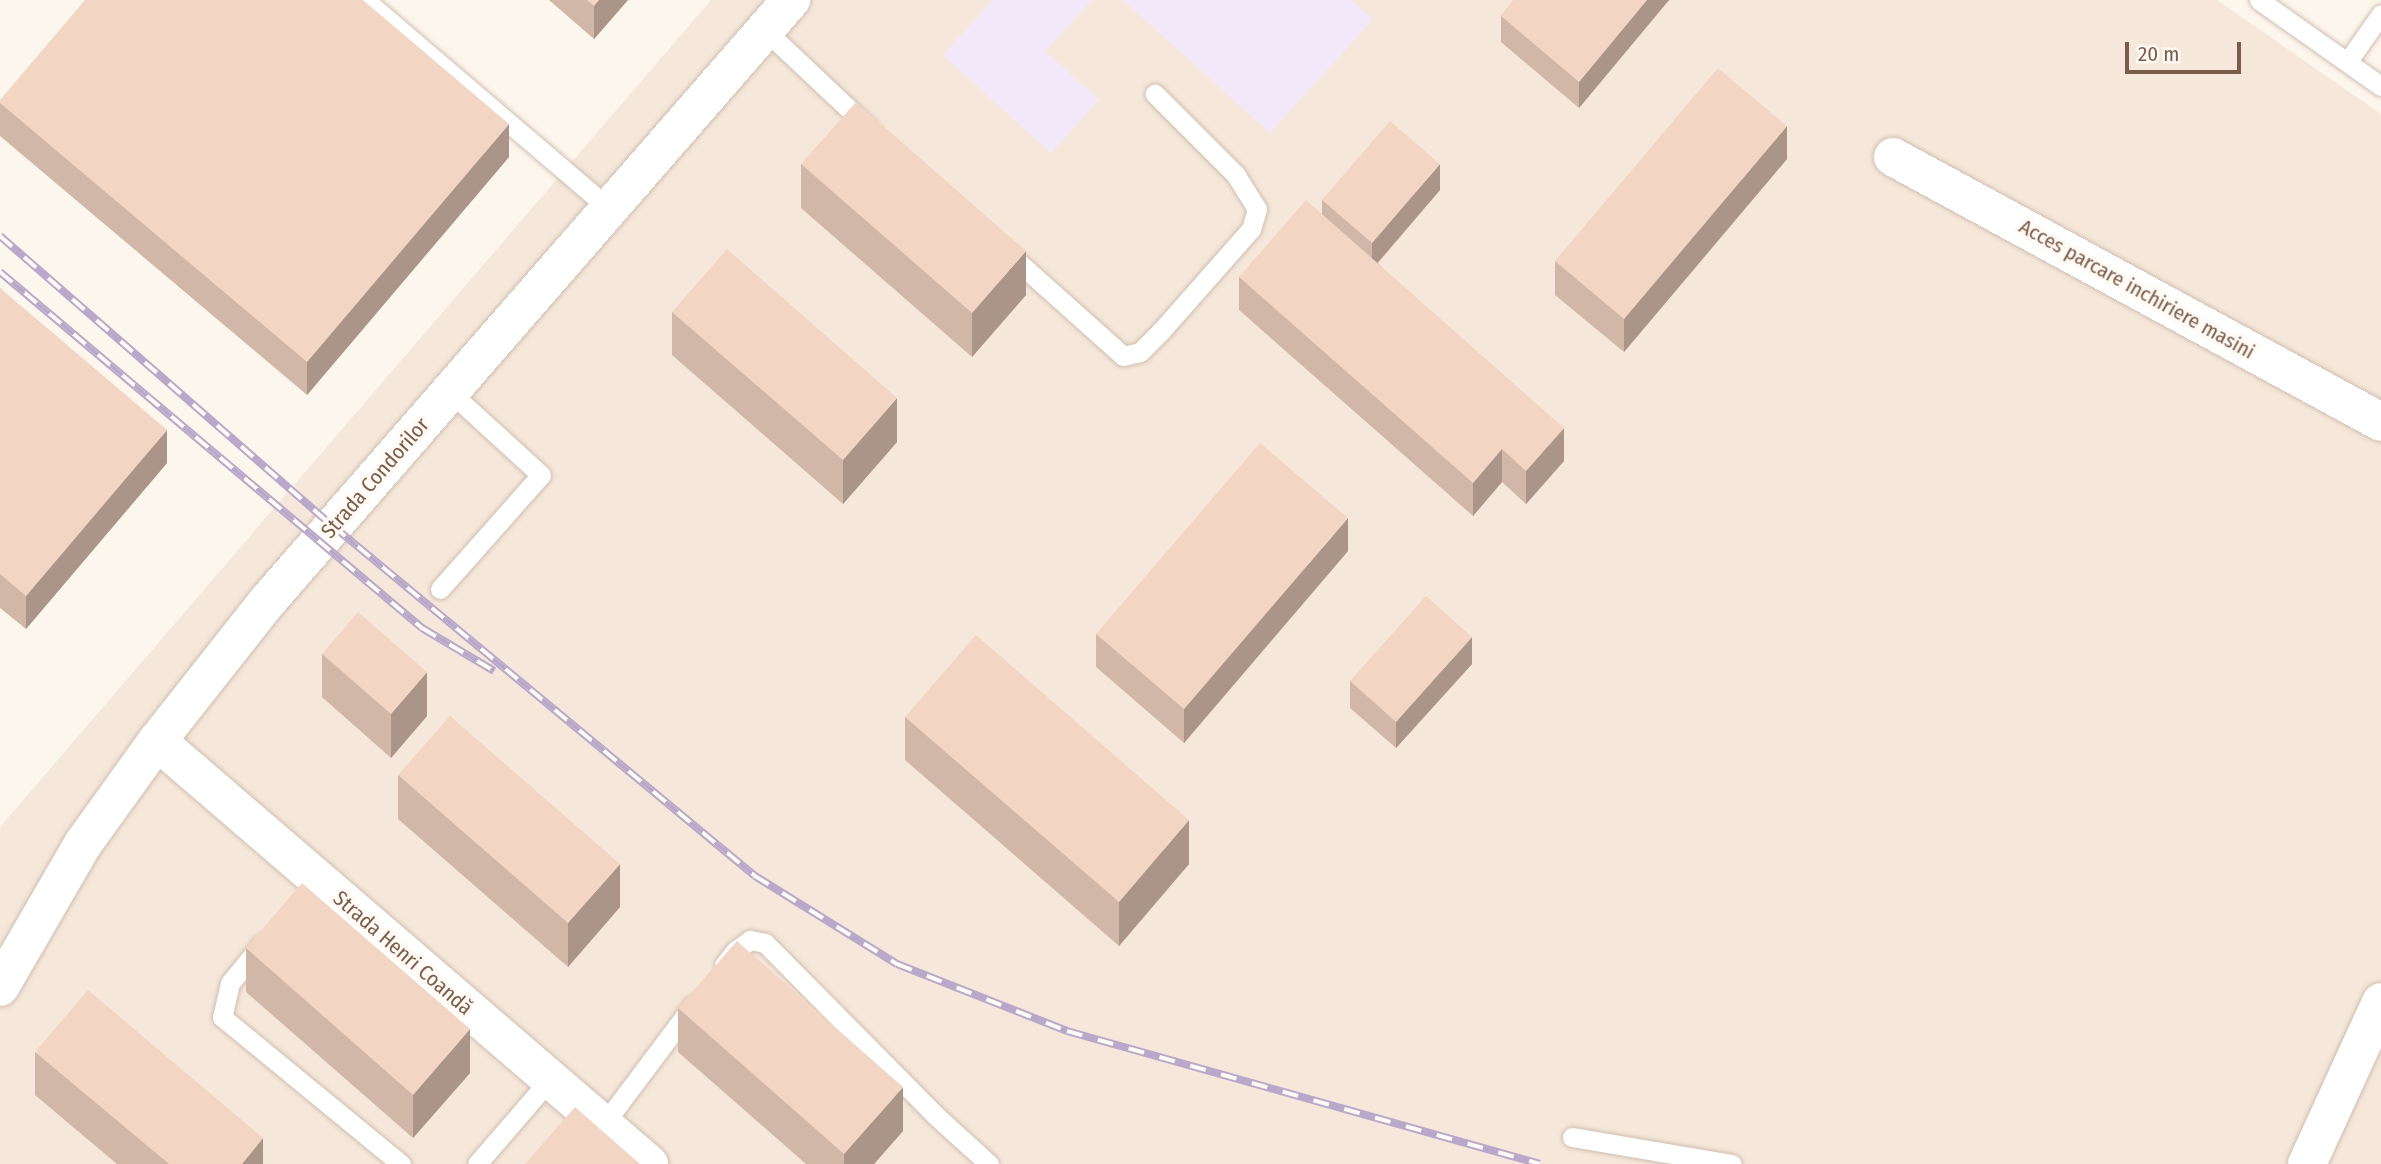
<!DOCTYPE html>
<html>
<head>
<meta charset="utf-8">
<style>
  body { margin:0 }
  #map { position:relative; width:2381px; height:1164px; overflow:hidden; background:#fdf6ec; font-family:"Fira Sans Condensed",sans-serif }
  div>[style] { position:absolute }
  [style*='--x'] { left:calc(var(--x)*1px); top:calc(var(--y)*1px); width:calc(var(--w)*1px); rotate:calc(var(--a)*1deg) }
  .residential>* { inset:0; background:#f5e8da }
  .education>* { inset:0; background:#f3e8fa }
  .roads { filter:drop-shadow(0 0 2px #d1beb0) drop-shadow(0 0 2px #d1beb0) }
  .service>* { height:19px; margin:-9.5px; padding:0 9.5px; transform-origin:9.5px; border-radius:9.5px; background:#fff }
  .minor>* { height:38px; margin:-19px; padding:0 19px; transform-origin:19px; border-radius:19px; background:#fff }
  .tertiary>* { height:38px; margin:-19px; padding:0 19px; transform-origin:19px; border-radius:19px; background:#fff }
  .rail>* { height:8px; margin-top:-4px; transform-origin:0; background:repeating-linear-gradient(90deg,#fffaf3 0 16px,#b9a8c9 0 32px); box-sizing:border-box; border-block:2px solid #b9a8c9 }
  .wall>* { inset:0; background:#d1b7a8 }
  .shaded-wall>* { inset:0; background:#aa9588 }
  .building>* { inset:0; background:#f3d5c3 }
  span { translate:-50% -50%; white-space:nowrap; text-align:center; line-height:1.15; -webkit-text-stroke:7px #fffaf3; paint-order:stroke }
  .street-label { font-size:21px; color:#7a5c4d }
  .scale { position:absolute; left:2125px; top:42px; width:116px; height:32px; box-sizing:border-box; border:4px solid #7a5c4d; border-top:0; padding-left:9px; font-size:21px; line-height:24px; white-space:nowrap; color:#7a5c4d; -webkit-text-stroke:5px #fffaf3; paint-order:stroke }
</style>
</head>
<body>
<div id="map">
  <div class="residential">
    <div style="clip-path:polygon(711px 0,2217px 0,2381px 114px,2381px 1164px,0 1164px,0 827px)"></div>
  </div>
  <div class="education">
    <div style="clip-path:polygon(993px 0,1092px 0,1045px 51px,1099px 100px,1051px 153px,943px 55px)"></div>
    <div style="clip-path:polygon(1123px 0,1351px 0,1373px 19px,1270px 133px)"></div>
  </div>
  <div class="roads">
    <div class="service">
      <div style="--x:365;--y:0;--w:322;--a:40.5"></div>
      <div style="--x:2259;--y:0;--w:149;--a:35.2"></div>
      <div style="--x:765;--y:30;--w:143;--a:43.3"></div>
      <div style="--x:2348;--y:61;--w:57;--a:-54.9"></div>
      <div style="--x:1008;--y:253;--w:154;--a:41.8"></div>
      <div style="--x:1123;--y:356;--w:17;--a:-13"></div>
      <div style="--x:1140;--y:352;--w:30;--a:-45"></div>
      <div style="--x:1161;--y:331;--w:136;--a:-48.6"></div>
      <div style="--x:1251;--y:229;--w:21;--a:-73"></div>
      <div style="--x:1257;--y:209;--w:40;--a:-122"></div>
      <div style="--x:1236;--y:175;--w:115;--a:-135"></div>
      <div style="--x:440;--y:589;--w:152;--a:-48.5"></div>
      <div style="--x:541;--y:475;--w:123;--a:-137.6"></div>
      <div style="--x:262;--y:944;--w:50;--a:129.4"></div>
      <div style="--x:230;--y:983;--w:35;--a:103"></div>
      <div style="--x:222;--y:1017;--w:232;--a:39.4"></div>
      <div style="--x:724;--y:965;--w:18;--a:-52"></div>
      <div style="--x:735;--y:951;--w:19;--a:-36"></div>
      <div style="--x:750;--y:940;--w:15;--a:11"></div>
      <div style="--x:765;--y:943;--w:242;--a:45.3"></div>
      <div style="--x:935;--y:1115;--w:73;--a:42.2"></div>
      <div style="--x:603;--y:1125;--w:150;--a:-53.1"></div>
      <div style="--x:1572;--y:1137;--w:162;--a:9.6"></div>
      <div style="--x:477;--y:1164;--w:112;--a:-49.3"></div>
    </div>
    <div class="minor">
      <div style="--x:1893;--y:157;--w:555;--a:28.5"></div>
      <div style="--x:157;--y:741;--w:649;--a:40.69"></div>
      <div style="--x:0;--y:987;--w:165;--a:-59.9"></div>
      <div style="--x:83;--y:844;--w:127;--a:-54.3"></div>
      <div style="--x:157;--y:741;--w:176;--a:-51.7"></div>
      <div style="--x:266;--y:603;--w:800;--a:-48.96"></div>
    </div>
    <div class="tertiary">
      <div style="--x:2307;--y:1164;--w:178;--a:-65.4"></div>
    </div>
  </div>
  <div class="rail">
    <div style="--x:0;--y:236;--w:442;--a:41.1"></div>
    <div style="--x:333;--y:526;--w:548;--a:39.67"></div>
    <div style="--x:755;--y:876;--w:167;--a:31.8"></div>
    <div style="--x:897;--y:964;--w:183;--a:21.5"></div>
    <div style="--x:1067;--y:1031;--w:491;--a:15.7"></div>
    <div style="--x:0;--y:272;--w:552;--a:40.15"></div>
    <div style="--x:422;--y:628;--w:84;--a:30.8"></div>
  </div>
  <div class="wall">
    <div style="clip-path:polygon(549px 0,628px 0,594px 39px)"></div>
    <div style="clip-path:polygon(1514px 0,1669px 0,1579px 108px,1501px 42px,1501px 16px)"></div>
    <div style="clip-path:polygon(0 100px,509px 157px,307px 395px,0 136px)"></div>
    <div style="clip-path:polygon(1787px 159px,1624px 352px,1555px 295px,1555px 261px)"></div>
    <div style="clip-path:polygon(801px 164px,1026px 295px,972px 357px,801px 208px)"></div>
    <div style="clip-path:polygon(1440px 190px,1378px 263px,1564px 461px,1526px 504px,1502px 482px,1473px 516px,1239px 310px,1239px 277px,1322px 214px,1322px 200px)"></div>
    <div style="clip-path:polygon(0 288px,167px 463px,26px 629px,0 608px)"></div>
    <div style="clip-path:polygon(672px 312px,897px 442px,843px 504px,672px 355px)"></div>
    <div style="clip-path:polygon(1348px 551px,1184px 743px,1096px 667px,1096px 634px)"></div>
    <div style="clip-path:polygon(322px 654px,427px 716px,391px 758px,322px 697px)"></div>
    <div style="clip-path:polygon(1472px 664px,1396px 748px,1350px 708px,1350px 681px)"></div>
    <div style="clip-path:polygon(905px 717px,1189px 864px,1119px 946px,905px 760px)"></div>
    <div style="clip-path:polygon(398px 775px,620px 907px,568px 967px,398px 819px)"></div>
    <div style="clip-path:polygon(246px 948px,470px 1073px,413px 1138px,246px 992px)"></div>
    <div style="clip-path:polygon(678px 1008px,903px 1131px,874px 1164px,806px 1164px,678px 1052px)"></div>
    <div style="clip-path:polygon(35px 1052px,263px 1164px,117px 1164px,35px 1095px)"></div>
  </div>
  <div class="shaded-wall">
    <div style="clip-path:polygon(599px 0,628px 0,594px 39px,594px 6px)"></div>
    <div style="clip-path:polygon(1647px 0,1669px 0,1579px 108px,1579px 82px)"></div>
    <div style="clip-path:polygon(509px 124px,509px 157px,307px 395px,307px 362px)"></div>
    <div style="clip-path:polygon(1787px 126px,1787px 159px,1624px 352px,1624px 319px)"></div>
    <div style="clip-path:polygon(1440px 164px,1440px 190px,1372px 269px,1372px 243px)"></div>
    <div style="clip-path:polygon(1026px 251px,1026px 295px,972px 357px,972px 313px)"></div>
    <div style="clip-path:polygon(897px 398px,897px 442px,843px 504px,843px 460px)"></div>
    <div style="clip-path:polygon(1564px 428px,1564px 461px,1526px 504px,1526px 471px)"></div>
    <div style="clip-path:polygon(167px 430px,167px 463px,26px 629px,26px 596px)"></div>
    <div style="clip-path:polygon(1502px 449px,1502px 482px,1473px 516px,1473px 483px)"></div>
    <div style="clip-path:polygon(1348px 518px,1348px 551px,1184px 743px,1184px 709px)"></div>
    <div style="clip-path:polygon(1472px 637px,1472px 664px,1396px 748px,1396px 722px)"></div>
    <div style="clip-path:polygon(427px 672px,427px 716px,391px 758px,391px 714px)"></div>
    <div style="clip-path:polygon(1189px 820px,1189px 864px,1119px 946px,1119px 902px)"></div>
    <div style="clip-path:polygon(620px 864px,620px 907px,568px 967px,568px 923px)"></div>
    <div style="clip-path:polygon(470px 1029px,470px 1073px,413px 1138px,413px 1095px)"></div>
    <div style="clip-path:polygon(903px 1087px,903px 1131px,874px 1164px,844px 1164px,844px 1154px)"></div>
    <div style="clip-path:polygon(263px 1138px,263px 1164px,242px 1164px)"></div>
  </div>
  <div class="building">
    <div style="clip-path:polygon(85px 0,363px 0,509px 124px,307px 362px,0 103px,0 100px)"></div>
    <div style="clip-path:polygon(587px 0,599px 0,594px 6px)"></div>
    <div style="clip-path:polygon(1514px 0,1647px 0,1579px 82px,1501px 16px)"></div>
    <div style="clip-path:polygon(1718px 68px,1787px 126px,1624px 319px,1555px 261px)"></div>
    <div style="clip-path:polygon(856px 102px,1026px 251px,972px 313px,801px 164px)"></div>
    <div style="clip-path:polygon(1390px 121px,1440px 164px,1372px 243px,1322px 200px)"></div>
    <div style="clip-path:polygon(1306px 200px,1564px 428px,1526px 471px,1502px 449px,1473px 483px,1239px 277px)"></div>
    <div style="clip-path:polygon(727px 249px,897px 398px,843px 460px,672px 312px)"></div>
    <div style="clip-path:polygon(0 288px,167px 430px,26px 596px,0 574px)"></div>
    <div style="clip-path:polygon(1260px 443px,1348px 518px,1184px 709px,1096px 634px)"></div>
    <div style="clip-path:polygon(1426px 596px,1472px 637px,1396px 722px,1350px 681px)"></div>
    <div style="clip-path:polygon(358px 612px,427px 672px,391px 714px,322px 654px)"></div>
    <div style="clip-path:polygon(976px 635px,1189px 820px,1119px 902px,905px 717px)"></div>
    <div style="clip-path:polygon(450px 716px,620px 864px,568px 923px,398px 775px)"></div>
    <div style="clip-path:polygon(302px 883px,470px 1029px,413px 1095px,246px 948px)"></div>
    <div style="clip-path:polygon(737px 941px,903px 1087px,844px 1154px,678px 1008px)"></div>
    <div style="clip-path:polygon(88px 990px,263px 1138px,242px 1164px,169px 1164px,35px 1052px)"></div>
    <div style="clip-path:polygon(575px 1107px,640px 1164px,525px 1164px)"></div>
  </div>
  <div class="street-label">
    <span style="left:2137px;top:289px;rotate:29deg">Acces parcare inchiriere masini</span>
    <span style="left:375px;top:478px;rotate:-49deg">Strada Condorilor</span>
    <span style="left:403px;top:953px;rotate:41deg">Strada Henri Coandă</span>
  </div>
  <div class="scale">20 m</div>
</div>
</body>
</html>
